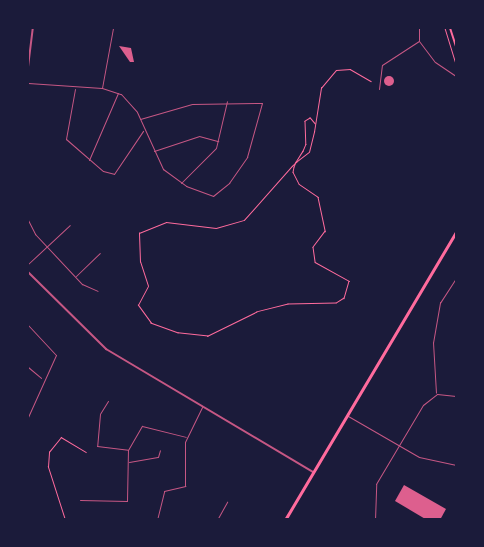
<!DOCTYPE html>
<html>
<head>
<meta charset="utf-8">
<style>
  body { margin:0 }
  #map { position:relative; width:484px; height:547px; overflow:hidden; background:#1b1b3a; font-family:"Titillium Web",sans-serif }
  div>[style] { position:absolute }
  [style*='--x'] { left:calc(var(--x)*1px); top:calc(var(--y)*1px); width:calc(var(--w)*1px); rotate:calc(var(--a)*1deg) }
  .building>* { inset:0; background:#dd5f8e }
  .round { border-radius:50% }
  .path>* { height:0.5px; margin:-0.25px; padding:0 0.25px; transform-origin:0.25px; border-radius:0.25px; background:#ff6b9d }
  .service>* { height:0.5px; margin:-0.25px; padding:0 0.25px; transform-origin:0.25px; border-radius:0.25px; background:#c65784 }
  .minor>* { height:1px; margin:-0.5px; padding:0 0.5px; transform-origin:0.5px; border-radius:0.5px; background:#c65784 }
  .tertiary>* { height:2px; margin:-1px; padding:0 1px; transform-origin:1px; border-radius:1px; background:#c65784 }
  .secondary>* { height:2px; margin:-1px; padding:0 1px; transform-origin:1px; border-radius:1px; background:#ff6b9d }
  .primary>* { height:2.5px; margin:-1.25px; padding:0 1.25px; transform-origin:1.25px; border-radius:1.25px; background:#ff6b9d }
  span { translate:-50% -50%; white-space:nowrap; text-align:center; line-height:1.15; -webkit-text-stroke:4px #1b1b3a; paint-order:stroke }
  .frame { position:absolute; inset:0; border:29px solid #1b1b3a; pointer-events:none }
</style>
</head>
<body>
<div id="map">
  <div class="building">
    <div style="clip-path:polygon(119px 46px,131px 48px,134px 62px,130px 62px)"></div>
    <div class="round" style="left:384px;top:76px;width:10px;height:10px"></div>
    <div style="clip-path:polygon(404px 485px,446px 509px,440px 520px,427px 520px,395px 501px)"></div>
  </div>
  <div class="path">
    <div style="--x:445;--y:28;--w:37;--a:73"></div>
    <div style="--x:315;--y:124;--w:8;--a:-130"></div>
    <div style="--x:310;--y:118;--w:6;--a:149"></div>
    <div style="--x:305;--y:121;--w:23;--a:88"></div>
    <div style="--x:306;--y:144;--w:8;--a:113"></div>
    <div style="--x:303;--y:151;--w:13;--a:122"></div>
    <div style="--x:296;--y:162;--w:5;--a:112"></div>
    <div style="--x:294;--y:167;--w:5;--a:101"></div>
    <div style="--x:293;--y:172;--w:13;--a:63"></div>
    <div style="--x:299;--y:184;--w:23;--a:34"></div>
    <div style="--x:318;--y:197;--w:35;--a:78"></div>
    <div style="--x:325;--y:231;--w:20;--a:127"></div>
    <div style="--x:313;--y:247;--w:15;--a:82"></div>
    <div style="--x:315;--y:262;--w:39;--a:29"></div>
    <div style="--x:349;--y:281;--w:18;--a:106"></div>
    <div style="--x:344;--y:298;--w:9;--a:148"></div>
    <div style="--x:336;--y:303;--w:48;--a:178.8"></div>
    <div style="--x:288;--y:304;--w:32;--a:166"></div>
    <div style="--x:257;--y:312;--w:55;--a:153.9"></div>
    <div style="--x:208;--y:336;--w:30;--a:-174"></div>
    <div style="--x:178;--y:333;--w:29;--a:-160"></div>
    <div style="--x:151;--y:323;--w:22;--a:-126"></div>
    <div style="--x:138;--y:305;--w:21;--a:-62"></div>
    <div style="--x:148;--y:286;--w:25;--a:-108"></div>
    <div style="--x:140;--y:262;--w:29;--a:-92"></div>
    <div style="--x:139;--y:233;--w:29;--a:-22"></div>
    <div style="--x:166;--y:222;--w:50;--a:6.8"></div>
    <div style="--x:216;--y:228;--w:29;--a:-16"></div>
    <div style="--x:244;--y:220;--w:72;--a:-48.4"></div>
    <div style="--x:292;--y:166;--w:6;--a:-45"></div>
    <div style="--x:296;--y:162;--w:16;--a:-38"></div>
    <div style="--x:309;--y:152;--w:21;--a:-76"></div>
    <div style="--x:314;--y:132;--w:45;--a:-81"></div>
    <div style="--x:321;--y:88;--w:23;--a:-50"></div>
    <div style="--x:336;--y:70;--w:14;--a:-4"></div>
    <div style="--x:350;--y:69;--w:24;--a:30"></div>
    <div style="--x:65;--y:520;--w:56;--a:-107.8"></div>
    <div style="--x:48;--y:467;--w:15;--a:-86"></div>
    <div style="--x:49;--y:452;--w:19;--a:-51"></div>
    <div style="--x:61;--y:437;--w:29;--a:31"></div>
  </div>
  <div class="service">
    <div style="--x:436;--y:393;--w:50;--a:-93.4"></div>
    <div style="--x:433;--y:343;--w:41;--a:-80.1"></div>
    <div style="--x:440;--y:303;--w:30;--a:-57"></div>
  </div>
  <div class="minor">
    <div style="--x:172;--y:28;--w:50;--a:0"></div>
    <div style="--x:419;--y:40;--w:12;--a:-90"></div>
    <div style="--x:28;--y:83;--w:74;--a:3.9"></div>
    <div style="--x:102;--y:88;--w:20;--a:18"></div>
    <div style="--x:121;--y:94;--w:24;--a:48"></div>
    <div style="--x:137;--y:112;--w:63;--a:65.5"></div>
    <div style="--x:163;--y:169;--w:29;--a:36"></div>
    <div style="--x:186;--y:186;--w:29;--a:20"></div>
    <div style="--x:213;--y:196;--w:21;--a:-39"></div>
    <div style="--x:229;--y:183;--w:32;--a:-55"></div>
    <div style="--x:247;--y:157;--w:56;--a:-74.5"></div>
    <div style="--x:262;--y:103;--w:70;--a:179.2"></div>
    <div style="--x:192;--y:104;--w:54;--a:163.9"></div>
    <div style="--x:102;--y:88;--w:61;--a:-79.6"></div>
    <div style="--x:75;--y:89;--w:51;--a:100.2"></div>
    <div style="--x:66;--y:139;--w:49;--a:40.9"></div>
    <div style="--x:103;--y:171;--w:11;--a:15"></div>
    <div style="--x:114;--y:174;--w:52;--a:-56"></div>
    <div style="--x:379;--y:89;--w:24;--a:-83"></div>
    <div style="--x:382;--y:65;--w:44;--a:-33"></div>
    <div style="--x:419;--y:41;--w:26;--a:53"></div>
    <div style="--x:435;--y:62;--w:25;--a:34"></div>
    <div style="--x:154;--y:151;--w:47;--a:-18.4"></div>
    <div style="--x:199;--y:136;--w:20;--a:15"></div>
    <div style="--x:89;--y:160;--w:73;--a:-66.6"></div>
    <div style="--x:181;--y:183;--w:49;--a:-45"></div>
    <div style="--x:216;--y:148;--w:48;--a:-76.8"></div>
    <div style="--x:28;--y:220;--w:16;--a:63"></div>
    <div style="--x:35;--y:234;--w:69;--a:46.8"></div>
    <div style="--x:82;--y:284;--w:17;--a:24"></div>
    <div style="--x:28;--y:264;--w:57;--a:-42.9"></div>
    <div style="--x:76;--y:276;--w:33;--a:-44"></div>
    <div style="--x:28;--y:325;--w:41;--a:47"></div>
    <div style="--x:56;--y:355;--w:68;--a:114.3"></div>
    <div style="--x:28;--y:367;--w:17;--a:40"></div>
    <div style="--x:108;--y:401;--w:15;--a:122"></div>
    <div style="--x:100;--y:414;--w:32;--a:95"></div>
    <div style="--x:97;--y:446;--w:31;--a:7"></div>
    <div style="--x:348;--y:416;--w:82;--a:30"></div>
    <div style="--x:419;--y:457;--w:38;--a:12"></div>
    <div style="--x:129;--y:462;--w:29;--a:-10"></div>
    <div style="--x:158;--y:457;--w:7;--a:-74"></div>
    <div style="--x:80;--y:500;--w:47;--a:1.2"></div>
    <div style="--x:127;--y:501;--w:51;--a:-88.9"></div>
    <div style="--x:128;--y:450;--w:28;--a:-60"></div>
    <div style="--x:142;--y:426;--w:45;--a:14"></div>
    <div style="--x:157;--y:520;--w:30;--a:-76"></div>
    <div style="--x:164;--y:491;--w:22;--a:-13"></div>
    <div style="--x:185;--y:486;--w:44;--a:-90"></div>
    <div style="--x:185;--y:442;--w:39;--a:-64"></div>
    <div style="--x:217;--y:520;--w:21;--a:-61"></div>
    <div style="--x:375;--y:520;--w:36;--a:-88"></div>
    <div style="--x:376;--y:484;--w:92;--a:-59.3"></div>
    <div style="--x:423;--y:405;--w:18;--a:-38"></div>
    <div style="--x:437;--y:394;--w:19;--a:6"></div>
  </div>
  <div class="tertiary">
    <div style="--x:28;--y:67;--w:39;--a:-83"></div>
    <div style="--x:28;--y:272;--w:110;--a:44.6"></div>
    <div style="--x:106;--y:349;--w:241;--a:30.7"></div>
  </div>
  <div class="secondary">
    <div style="--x:450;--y:28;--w:20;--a:72"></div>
  </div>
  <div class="primary">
    <div style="--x:285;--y:520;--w:335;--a:-59.3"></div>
  </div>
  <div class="frame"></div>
</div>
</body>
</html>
